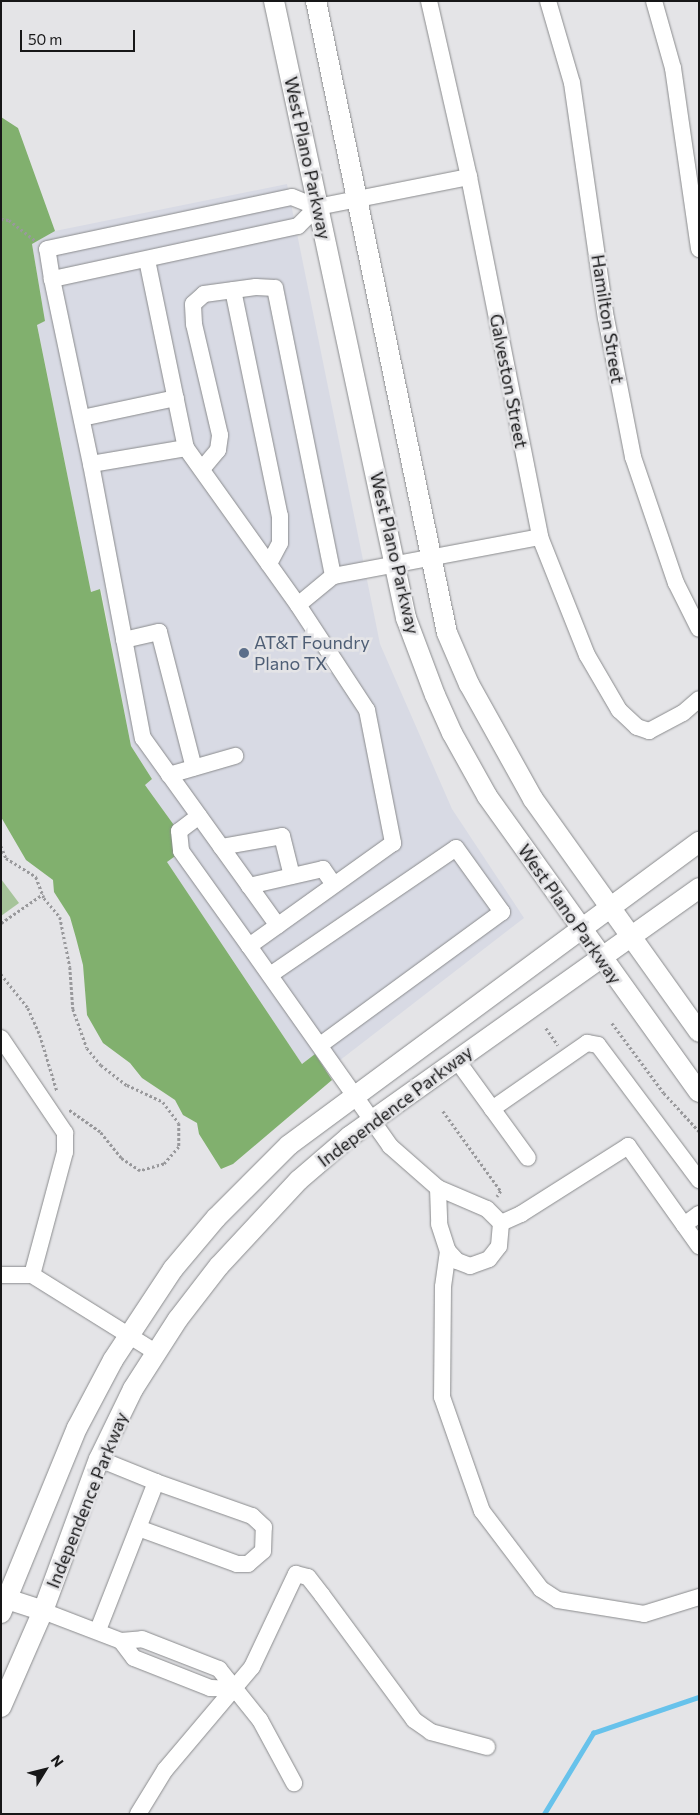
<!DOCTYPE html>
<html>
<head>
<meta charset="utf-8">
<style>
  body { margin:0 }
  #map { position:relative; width:700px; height:1815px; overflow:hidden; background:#e4e4e7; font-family:Commissioner,sans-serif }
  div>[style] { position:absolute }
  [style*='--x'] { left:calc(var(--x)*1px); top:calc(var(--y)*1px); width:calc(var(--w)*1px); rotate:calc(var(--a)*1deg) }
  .built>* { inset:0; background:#d8dae4 }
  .green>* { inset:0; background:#a6c49a }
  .forest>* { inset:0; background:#81b06e }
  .stream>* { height:4.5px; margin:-2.25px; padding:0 2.25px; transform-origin:2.25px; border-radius:2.25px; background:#67c2eb }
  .path>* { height:2.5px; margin-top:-1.25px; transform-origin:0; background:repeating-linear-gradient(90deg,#99999c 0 2.5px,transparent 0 5px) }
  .roads { filter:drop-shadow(0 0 1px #8a8b8d) drop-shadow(0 0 1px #8a8b8d) }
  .minor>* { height:16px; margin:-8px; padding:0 8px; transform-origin:8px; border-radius:8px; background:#fff }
  .major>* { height:20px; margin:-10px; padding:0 10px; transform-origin:10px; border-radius:10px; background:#fff }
  .dots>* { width:14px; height:14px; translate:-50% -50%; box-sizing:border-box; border:2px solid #e4e4e7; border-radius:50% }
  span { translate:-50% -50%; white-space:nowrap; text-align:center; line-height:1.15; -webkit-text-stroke:5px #e4e4e7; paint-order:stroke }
  .street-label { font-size:18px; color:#171718 }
  .service-label { font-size:18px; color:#4e5e75 }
  .left { translate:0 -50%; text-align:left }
  .frame { position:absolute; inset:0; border:2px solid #171718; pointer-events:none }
  .north { position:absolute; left:20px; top:1745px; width:50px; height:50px; -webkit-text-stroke:4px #e4e4e7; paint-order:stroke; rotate:54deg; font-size:14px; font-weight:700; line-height:20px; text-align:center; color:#171718 }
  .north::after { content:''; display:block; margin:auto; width:18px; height:22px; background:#171718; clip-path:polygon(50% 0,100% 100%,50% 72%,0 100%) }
  .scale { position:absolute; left:20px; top:30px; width:115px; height:22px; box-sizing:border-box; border:2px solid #171718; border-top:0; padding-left:6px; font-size:15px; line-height:18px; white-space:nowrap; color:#171718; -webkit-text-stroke:4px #e4e4e7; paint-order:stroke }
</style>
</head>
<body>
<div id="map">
  <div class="built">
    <div style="clip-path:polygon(287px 184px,380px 644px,452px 809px,524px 918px,326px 1071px,315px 1054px,302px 1064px,167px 862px,189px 846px,145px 785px,152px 779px,131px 746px,101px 589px,91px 592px,37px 324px,45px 321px,32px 244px,55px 231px)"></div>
  </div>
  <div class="green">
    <div style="clip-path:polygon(1px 879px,19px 903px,1px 916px)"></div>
  </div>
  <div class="forest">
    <div style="clip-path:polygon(1px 117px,18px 128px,55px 231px,32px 244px,45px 321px,37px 325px,91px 592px,100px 589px,131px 746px,152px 779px,145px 785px,189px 846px,167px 862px,302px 1064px,315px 1054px,332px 1080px,233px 1164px,221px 1169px,199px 1134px,197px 1123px,183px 1115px,175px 1100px,142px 1078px,130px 1063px,103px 1043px,87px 1015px,83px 965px,76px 938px,70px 917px,54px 892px,53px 880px,26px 860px,1px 817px)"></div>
  </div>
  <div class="stream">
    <div style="--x:544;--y:1814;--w:95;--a:-58.8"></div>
    <div style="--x:593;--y:1733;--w:112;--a:-18.8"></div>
  </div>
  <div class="path">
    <div style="--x:1;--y:219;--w:8;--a:7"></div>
    <div style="--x:9;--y:220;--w:33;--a:38"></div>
    <div style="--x:1;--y:846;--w:13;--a:67"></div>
    <div style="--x:6;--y:858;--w:36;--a:32"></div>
    <div style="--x:36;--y:877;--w:22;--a:69"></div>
    <div style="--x:44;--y:898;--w:25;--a:50"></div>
    <div style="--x:60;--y:917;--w:51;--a:78.7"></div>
    <div style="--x:70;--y:967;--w:42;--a:85.9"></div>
    <div style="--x:73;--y:1009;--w:41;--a:70.3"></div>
    <div style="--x:87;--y:1048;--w:22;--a:51"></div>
    <div style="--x:101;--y:1065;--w:33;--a:38"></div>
    <div style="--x:127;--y:1085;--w:40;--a:25"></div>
    <div style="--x:163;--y:1102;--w:26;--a:53"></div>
    <div style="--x:179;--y:1123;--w:24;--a:90"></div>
    <div style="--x:179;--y:1147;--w:23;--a:131"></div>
    <div style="--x:164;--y:1164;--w:25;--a:164"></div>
    <div style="--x:140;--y:1171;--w:23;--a:-146"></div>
    <div style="--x:121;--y:1158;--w:33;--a:-129"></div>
    <div style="--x:100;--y:1132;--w:38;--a:-145"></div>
    <div style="--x:1;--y:923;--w:51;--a:-34.6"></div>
    <div style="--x:1;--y:974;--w:43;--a:51.5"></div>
    <div style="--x:28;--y:1008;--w:30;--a:66"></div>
    <div style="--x:40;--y:1035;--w:59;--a:73.1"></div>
    <div style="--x:612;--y:1023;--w:87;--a:53.4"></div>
    <div style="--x:664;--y:1093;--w:52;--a:47.4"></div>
    <div style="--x:546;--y:1028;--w:21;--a:55"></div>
    <div style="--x:443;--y:1111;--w:99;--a:54.1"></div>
    <div style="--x:501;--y:1191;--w:7;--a:124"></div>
  </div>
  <div class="roads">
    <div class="minor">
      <div style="--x:429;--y:1;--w:180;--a:77.2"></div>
      <div style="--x:469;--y:177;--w:367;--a:78.8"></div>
      <div style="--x:540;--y:537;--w:127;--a:68.3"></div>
      <div style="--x:587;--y:655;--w:64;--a:59.8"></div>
      <div style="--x:619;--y:710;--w:25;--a:43"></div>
      <div style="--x:637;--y:727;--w:13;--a:18"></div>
      <div style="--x:649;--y:731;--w:38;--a:-28"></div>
      <div style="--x:683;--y:713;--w:21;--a:-41"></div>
      <div style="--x:548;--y:1;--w:85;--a:73.7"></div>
      <div style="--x:572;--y:83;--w:237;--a:81.8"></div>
      <div style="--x:606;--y:318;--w:142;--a:79"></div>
      <div style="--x:633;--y:457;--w:133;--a:71.2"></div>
      <div style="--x:676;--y:583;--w:51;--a:63.4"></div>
      <div style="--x:654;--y:1;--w:70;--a:74.2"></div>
      <div style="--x:673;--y:68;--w:183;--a:81.8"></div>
      <div style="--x:317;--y:207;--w:27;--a:135"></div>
      <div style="--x:298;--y:226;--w:252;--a:167.8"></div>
      <div style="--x:52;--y:279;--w:30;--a:-99"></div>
      <div style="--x:47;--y:249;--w:250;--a:-12"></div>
      <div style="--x:292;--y:197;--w:27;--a:22"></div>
      <div style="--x:317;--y:207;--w:155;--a:-11.2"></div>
      <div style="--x:147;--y:260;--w:192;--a:78.3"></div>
      <div style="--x:186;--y:448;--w:96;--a:170.4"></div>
      <div style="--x:91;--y:464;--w:279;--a:79.3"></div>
      <div style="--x:143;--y:738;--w:231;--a:54.3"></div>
      <div style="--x:52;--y:279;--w:189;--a:78.1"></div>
      <div style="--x:233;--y:290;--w:231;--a:78.3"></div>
      <div style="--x:280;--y:516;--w:27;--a:90"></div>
      <div style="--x:280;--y:543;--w:24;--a:118"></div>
      <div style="--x:82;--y:418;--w:96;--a:-12"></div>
      <div style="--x:186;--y:448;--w:193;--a:54.5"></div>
      <div style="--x:202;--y:469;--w:25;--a:-50"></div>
      <div style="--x:218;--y:450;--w:15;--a:-82"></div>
      <div style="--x:220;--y:435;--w:114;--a:-103.2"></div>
      <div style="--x:194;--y:324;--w:20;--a:-93"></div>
      <div style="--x:193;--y:304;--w:15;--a:-42"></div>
      <div style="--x:204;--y:294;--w:52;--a:-7.7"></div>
      <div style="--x:256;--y:287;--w:19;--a:3"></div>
      <div style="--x:275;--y:288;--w:294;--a:78.6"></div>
      <div style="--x:540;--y:537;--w:211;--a:169.3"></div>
      <div style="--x:333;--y:576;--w:45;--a:140.4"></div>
      <div style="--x:298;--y:605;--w:126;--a:56.7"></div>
      <div style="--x:367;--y:710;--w:136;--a:78.9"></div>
      <div style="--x:393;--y:843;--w:177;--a:144.4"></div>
      <div style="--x:249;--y:946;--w:245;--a:54.8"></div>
      <div style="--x:390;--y:1146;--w:64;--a:41.2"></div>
      <div style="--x:438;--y:1188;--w:53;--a:23.2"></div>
      <div style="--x:487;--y:1209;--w:20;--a:45"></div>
      <div style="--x:501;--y:1223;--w:22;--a:-24"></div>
      <div style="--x:521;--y:1214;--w:127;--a:-32.4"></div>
      <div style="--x:628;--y:1146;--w:123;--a:54.6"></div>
      <div style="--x:124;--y:640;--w:36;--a:-13"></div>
      <div style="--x:159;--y:632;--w:140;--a:75.6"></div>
      <div style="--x:169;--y:775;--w:69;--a:-16.1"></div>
      <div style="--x:199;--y:816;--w:25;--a:143"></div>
      <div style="--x:179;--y:831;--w:20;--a:84"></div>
      <div style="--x:181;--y:851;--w:117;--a:54.4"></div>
      <div style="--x:221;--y:847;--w:62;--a:-10.2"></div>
      <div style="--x:282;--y:836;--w:41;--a:76"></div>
      <div style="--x:249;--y:886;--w:76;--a:-12.9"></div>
      <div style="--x:323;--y:869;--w:19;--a:55"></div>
      <div style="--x:270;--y:975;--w:225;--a:-34.3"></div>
      <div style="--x:456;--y:848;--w:79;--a:54.3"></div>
      <div style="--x:502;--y:912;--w:225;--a:143.8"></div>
      <div style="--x:1;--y:1038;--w:115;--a:56"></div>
      <div style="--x:65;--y:1133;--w:19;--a:90"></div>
      <div style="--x:65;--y:1152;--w:127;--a:105"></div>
      <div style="--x:32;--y:1275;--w:145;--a:32"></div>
      <div style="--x:456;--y:1059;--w:122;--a:54"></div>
      <div style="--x:492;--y:1109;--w:116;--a:-34.8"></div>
      <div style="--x:587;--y:1043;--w:11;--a:10"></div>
      <div style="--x:598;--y:1045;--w:169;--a:53.2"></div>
      <div style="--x:438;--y:1188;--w:36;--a:88"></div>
      <div style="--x:439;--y:1224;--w:28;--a:72"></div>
      <div style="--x:448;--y:1251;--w:36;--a:98"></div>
      <div style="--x:443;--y:1287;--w:110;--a:90.5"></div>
      <div style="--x:442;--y:1397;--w:121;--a:70.7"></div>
      <div style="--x:482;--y:1511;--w:98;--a:52.9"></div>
      <div style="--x:541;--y:1589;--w:20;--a:33"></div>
      <div style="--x:558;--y:1600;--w:87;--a:9.2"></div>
      <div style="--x:644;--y:1614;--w:58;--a:-17.2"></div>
      <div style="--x:684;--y:1225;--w:19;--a:-36"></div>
      <div style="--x:448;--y:1251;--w:13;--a:48"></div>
      <div style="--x:457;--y:1261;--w:14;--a:21"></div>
      <div style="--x:470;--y:1266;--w:20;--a:-20"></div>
      <div style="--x:489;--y:1259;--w:16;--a:-52"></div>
      <div style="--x:499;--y:1246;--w:23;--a:-85"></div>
      <div style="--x:1;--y:1275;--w:31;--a:0"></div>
      <div style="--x:141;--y:1529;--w:102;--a:20"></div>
      <div style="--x:237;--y:1564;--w:11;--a:0"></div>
      <div style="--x:248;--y:1564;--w:20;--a:-41"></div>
      <div style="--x:263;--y:1551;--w:24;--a:-88"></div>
      <div style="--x:264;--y:1527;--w:16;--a:-137"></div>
      <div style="--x:252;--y:1516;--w:102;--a:-160.5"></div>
      <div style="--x:43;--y:1611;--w:84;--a:21"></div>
      <div style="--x:121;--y:1641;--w:21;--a:53"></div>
      <div style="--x:134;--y:1658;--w:82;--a:21.5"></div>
      <div style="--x:210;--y:1688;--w:24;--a:2"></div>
      <div style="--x:98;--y:1630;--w:159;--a:-68.6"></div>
      <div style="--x:156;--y:1482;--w:61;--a:-158"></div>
      <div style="--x:121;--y:1641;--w:21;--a:-5"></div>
      <div style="--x:142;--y:1639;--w:83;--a:21.3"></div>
      <div style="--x:219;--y:1669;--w:65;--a:51.2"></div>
      <div style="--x:260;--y:1720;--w:72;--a:61.6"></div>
      <div style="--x:138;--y:1814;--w:52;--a:-58.5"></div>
      <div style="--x:165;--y:1770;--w:135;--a:-49.8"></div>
      <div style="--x:252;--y:1667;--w:103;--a:-64.7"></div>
      <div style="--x:296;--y:1574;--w:12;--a:14"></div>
      <div style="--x:308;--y:1577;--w:23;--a:52"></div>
      <div style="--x:322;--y:1595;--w:155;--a:53.6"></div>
      <div style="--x:414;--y:1720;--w:21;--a:35"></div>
      <div style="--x:431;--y:1732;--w:58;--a:15"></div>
    </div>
    <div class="major">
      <div style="--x:274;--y:1;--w:631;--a:77.92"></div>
      <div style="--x:406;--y:618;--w:82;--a:69.4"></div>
      <div style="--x:435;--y:695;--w:42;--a:65.9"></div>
      <div style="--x:452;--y:733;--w:72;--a:60.9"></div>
      <div style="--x:487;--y:796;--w:364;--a:54.4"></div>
      <div style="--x:316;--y:1;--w:645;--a:78.29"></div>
      <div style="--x:447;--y:633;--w:56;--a:66.7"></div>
      <div style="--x:469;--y:684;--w:132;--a:60.9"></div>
      <div style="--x:533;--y:799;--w:286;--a:54.5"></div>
      <div style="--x:7;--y:1599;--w:38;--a:18"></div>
      <div style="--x:1;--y:1613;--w:200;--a:-67.7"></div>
      <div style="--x:77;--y:1428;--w:77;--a:-62.1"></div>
      <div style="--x:113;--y:1360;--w:109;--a:-56.6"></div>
      <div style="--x:173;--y:1269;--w:67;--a:-49.9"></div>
      <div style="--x:216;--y:1218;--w:103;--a:-45"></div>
      <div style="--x:289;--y:1145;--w:510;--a:-36.47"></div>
      <div style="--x:1;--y:1707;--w:105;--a:-66.4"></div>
      <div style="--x:43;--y:1611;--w:162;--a:-69.8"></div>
      <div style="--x:99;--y:1459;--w:78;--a:-64.1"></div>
      <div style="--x:133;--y:1389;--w:83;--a:-57.3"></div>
      <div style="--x:178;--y:1319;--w:67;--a:-52.3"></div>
      <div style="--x:219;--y:1266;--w:117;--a:-47.1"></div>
      <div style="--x:299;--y:1180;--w:66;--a:-40.7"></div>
      <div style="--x:349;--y:1137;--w:430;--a:-35.4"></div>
    </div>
  </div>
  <div class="dots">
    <div style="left:244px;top:653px;background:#5c6f8a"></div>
  </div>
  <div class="street-label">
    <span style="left:308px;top:158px;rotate:78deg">West Plano Parkway</span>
    <span style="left:608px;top:319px;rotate:81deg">Hamilton Street</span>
    <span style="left:509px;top:381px;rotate:79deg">Galveston Street</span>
    <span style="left:395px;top:553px;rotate:77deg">West Plano Parkway</span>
    <span style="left:570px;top:914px;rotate:55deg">West Plano Parkway</span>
    <span style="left:395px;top:1106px;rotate:-37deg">Independence Parkway</span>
    <span style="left:87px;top:1500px;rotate:-68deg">Independence Parkway</span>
  </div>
  <div class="service-label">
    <span class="left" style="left:254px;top:653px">AT&amp;T Foundry<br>Plano TX</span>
  </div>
  <div class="frame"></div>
  <div class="north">N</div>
  <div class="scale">50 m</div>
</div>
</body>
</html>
